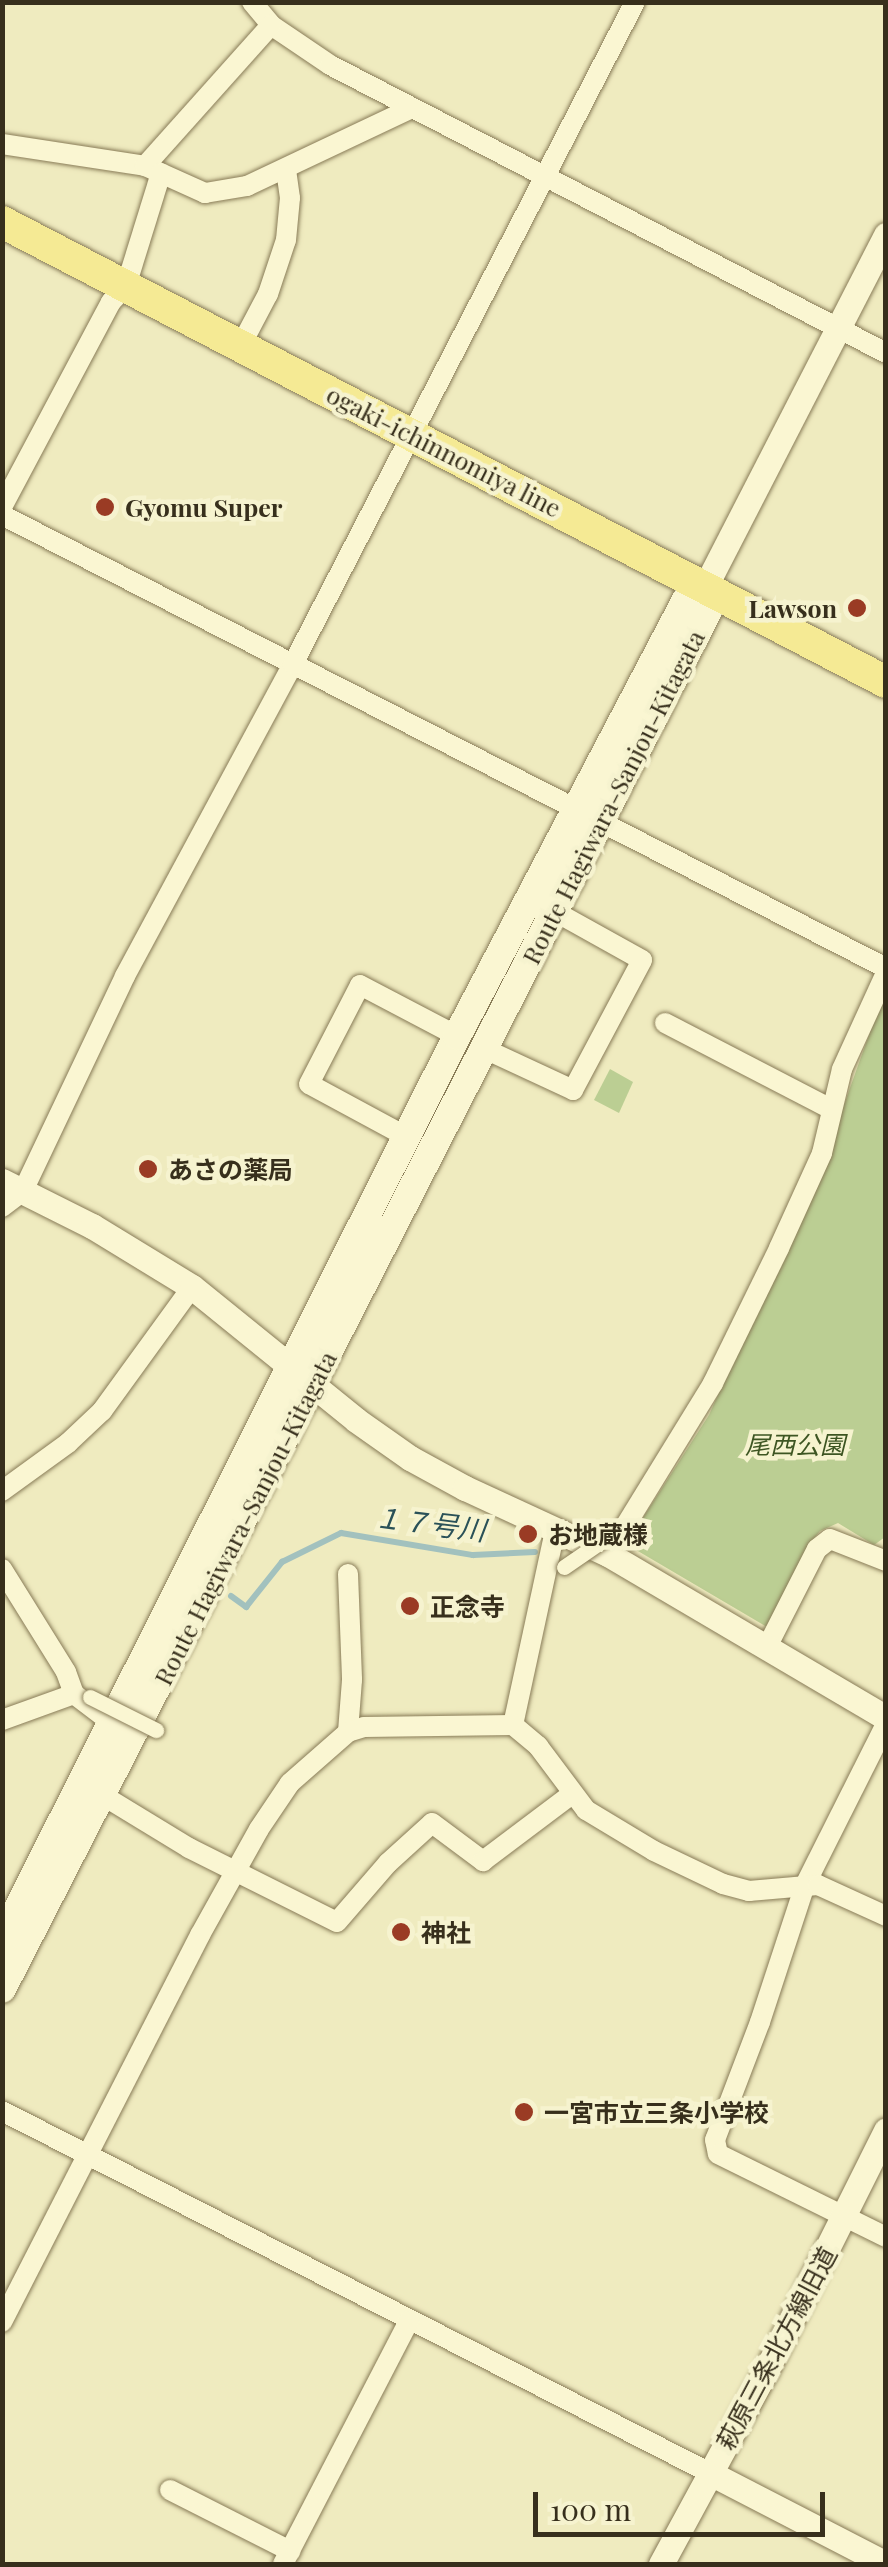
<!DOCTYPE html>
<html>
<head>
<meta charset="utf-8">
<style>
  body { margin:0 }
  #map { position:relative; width:888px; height:2567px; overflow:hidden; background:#efebbf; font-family:"Playfair Display","Noto Sans JP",serif }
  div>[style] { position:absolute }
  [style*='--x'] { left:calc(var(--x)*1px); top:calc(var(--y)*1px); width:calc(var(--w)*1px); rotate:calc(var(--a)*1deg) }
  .green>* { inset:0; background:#bbce93 }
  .stream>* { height:6px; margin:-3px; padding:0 3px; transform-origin:3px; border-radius:3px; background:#a2c1be }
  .roads { filter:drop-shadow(0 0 2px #887b57) drop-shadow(0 0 2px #887b57) }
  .minor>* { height:20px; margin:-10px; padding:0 10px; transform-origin:10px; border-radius:10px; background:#faf6d2 }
  .tertiary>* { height:25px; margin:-12.5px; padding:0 12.5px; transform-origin:12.5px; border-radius:12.5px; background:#faf6d2 }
  .secondary>* { height:28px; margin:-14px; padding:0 14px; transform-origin:14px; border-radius:14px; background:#faf6d2 }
  .primary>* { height:32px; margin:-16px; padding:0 16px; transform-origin:16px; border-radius:16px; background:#f5ea94 }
  .bridges { filter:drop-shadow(0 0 2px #887b57) drop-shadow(0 0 2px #887b57) }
  .pedestrian-bridge>* { height:15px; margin:-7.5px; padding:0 7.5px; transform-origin:7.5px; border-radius:7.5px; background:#faf6d2 }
  .dots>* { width:28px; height:28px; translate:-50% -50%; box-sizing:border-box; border:5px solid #f6f3cf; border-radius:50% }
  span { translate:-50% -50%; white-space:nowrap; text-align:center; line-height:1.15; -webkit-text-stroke:9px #f6f3cf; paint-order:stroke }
  .street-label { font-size:25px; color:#372f1c }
  .poi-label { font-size:25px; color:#372f1c; font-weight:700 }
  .left { translate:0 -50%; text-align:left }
  .right { translate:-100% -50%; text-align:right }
  .park-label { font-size:25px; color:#3d5522; font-style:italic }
  .water-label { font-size:28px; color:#2a5158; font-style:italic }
  .frame { position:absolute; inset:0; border:5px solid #372f1c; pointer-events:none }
  .scale { position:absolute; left:533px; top:2492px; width:292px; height:45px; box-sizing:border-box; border:5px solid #372f1c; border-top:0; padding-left:12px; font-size:30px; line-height:35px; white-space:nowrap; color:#372f1c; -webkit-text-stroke:8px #f6f3cf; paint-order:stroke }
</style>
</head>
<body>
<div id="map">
  <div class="green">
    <div style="clip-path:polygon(885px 990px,885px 1537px,874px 1545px,838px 1523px,820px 1531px,807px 1547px,767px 1627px,626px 1544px,709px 1415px,835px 1130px)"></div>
    <div style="clip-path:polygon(610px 1069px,633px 1082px,619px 1113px,594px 1100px)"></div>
  </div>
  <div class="stream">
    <div style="--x:231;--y:1596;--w:19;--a:36"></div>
    <div style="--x:246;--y:1607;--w:58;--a:-51.3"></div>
    <div style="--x:282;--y:1562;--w:66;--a:-26.2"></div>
    <div style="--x:341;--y:1533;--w:134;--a:9.5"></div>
    <div style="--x:473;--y:1555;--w:62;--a:-2.8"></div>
  </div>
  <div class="roads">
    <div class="minor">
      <div style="--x:252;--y:2;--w:30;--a:50"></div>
      <div style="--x:271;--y:25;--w:71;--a:34.1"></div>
      <div style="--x:330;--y:65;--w:626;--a:27.38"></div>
      <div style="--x:2;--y:144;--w:145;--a:8.7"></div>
      <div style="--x:145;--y:166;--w:66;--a:24.2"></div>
      <div style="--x:205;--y:193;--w:43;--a:-9.5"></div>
      <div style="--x:247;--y:186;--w:183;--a:-25.3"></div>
      <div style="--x:145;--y:166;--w:189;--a:-48.2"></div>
      <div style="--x:240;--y:347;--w:60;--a:-62.2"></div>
      <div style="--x:268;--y:294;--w:57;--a:-71.6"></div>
      <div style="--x:286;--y:240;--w:42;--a:-84.6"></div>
      <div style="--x:290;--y:198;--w:29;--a:-98"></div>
      <div style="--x:2;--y:507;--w:232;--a:-62"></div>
      <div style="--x:111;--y:302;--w:22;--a:-47"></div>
      <div style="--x:126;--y:286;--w:118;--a:-72.8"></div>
      <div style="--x:2;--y:515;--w:993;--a:27.13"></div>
      <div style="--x:665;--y:1023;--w:187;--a:27.4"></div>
      <div style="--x:487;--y:1050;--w:95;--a:24.9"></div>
      <div style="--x:573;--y:1090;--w:147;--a:-62"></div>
      <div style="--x:642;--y:960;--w:101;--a:-150.9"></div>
      <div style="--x:407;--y:1137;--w:111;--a:-151.6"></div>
      <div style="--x:309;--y:1084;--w:111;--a:-62.7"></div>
      <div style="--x:360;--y:985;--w:110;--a:27.7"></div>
      <div style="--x:2;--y:1207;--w:26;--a:-37"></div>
      <div style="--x:23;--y:1191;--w:238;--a:-64.6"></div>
      <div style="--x:125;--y:976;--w:354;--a:-61.7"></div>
      <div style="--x:293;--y:664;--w:745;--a:-62.68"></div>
      <div style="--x:2;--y:1491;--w:82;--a:-36"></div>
      <div style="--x:68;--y:1443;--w:47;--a:-43.3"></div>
      <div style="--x:102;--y:1411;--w:153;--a:-54"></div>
      <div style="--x:608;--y:1554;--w:201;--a:-58.4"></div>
      <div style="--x:713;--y:1383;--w:150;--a:-63.9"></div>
      <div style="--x:779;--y:1248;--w:104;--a:-65.6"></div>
      <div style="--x:822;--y:1153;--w:86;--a:-76.6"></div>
      <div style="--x:842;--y:1069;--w:106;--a:-65.4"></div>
      <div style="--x:2;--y:1569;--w:121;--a:58.1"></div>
      <div style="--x:66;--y:1672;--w:23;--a:70"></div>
      <div style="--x:74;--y:1694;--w:48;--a:37.3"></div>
      <div style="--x:348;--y:1574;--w:106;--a:87.8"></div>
      <div style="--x:352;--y:1680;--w:52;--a:94.4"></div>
      <div style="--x:767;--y:1647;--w:110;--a:-63"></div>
      <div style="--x:817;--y:1549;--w:16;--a:-38"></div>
      <div style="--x:830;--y:1539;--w:60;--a:21.4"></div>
      <div style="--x:2;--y:1720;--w:77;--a:-19.9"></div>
      <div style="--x:886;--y:1724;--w:180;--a:116.7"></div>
      <div style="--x:805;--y:1885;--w:144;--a:108.2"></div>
      <div style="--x:760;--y:2022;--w:126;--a:110.9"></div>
      <div style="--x:715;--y:2140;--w:14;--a:78"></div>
      <div style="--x:718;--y:2154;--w:187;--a:26.3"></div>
      <div style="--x:513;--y:1725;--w:198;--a:-77.8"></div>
      <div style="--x:102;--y:1795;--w:102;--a:31.3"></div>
      <div style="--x:189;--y:1848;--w:165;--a:26.6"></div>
      <div style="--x:337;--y:1922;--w:78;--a:-49.2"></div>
      <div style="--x:388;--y:1863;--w:59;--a:-42.3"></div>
      <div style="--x:432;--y:1823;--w:64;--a:36.7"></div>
      <div style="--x:483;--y:1861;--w:111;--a:-37"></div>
      <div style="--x:2;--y:2111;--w:795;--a:27.08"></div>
      <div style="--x:2;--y:2322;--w:435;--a:-62.9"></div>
      <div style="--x:200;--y:1935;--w:121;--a:-60.9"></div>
      <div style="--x:259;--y:1829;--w:55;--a:-56"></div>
      <div style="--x:290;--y:1783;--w:77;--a:-41.3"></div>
      <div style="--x:348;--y:1732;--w:17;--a:-17"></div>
      <div style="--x:364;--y:1727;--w:149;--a:-0.8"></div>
      <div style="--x:513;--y:1725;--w:33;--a:40"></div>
      <div style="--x:538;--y:1746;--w:80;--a:53.1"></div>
      <div style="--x:586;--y:1810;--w:79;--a:31.1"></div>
      <div style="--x:654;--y:1851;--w:76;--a:25.6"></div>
      <div style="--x:723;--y:1884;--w:27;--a:15"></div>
      <div style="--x:749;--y:1891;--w:69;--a:-5"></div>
      <div style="--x:818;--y:1885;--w:75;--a:24.5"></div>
      <div style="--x:170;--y:2490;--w:135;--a:26.9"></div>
      <div style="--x:283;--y:2564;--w:274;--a:-62.6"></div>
    </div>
    <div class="tertiary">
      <div style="--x:705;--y:587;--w:396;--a:-62.8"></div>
      <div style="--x:2;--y:1181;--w:101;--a:26.6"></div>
      <div style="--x:92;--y:1226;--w:117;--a:31.4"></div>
      <div style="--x:192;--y:1287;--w:211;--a:39"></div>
      <div style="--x:356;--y:1420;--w:66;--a:35.1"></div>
      <div style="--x:410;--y:1458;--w:63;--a:28.6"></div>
      <div style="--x:465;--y:1488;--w:157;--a:24.8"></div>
      <div style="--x:608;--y:1554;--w:323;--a:30.5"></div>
      <div style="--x:710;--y:2473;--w:198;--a:27.3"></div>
      <div style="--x:661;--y:2564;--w:220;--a:-61.5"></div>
      <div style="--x:766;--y:2371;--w:269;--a:-63.5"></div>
    </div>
    <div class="secondary">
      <div style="--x:2;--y:1940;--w:1012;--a:-63.28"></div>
      <div style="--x:457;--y:1036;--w:492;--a:-62.3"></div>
      <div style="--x:686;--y:600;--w:23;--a:-34"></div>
      <div style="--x:705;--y:587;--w:24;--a:83"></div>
      <div style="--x:708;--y:611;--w:1548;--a:117.13"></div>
    </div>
    <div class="primary">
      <div style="--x:2;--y:222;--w:997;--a:27.49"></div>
    </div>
  </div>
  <div class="bridges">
    <div class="pedestrian-bridge">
      <div style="--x:564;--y:1567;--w:62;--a:-34.5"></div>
      <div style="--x:615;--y:1532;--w:18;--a:29"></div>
      <div style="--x:90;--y:1697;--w:74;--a:26.6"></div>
    </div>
  </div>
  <div class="dots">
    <div style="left:105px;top:507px;background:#9a3b24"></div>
    <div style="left:857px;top:608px;background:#9a3b24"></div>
    <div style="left:148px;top:1169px;background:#9a3b24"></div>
    <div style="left:528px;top:1534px;background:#9a3b24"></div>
    <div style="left:410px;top:1606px;background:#9a3b24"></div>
    <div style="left:401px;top:1932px;background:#9a3b24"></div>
    <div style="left:524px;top:2112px;background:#9a3b24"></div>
  </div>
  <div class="street-label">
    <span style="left:444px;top:451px;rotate:27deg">ogaki-ichinnomiya line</span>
    <span style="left:613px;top:797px;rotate:-63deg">Route Hagiwara-Sanjou-Kitagata</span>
    <span style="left:245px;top:1518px;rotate:-63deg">Route Hagiwara-Sanjou-Kitagata</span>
    <span style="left:776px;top:2348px;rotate:-62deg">萩原三条北方線旧道</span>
  </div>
  <div class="poi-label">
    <span class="left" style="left:125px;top:507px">Gyomu Super</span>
    <span class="right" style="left:837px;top:608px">Lawson</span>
    <span class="left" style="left:168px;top:1169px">あさの薬局</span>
    <span class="left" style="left:548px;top:1534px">お地蔵様</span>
    <span class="left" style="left:430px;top:1606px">正念寺</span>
    <span class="left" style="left:421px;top:1932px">神社</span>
    <span class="left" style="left:544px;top:2112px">一宮市立三条小学校</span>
  </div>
  <div class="park-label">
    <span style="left:795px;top:1444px">尾西公園</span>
  </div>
  <div class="water-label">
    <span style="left:430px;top:1523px;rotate:7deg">１７号川</span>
  </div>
  <div class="frame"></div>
  <div class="scale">100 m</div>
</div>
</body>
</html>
